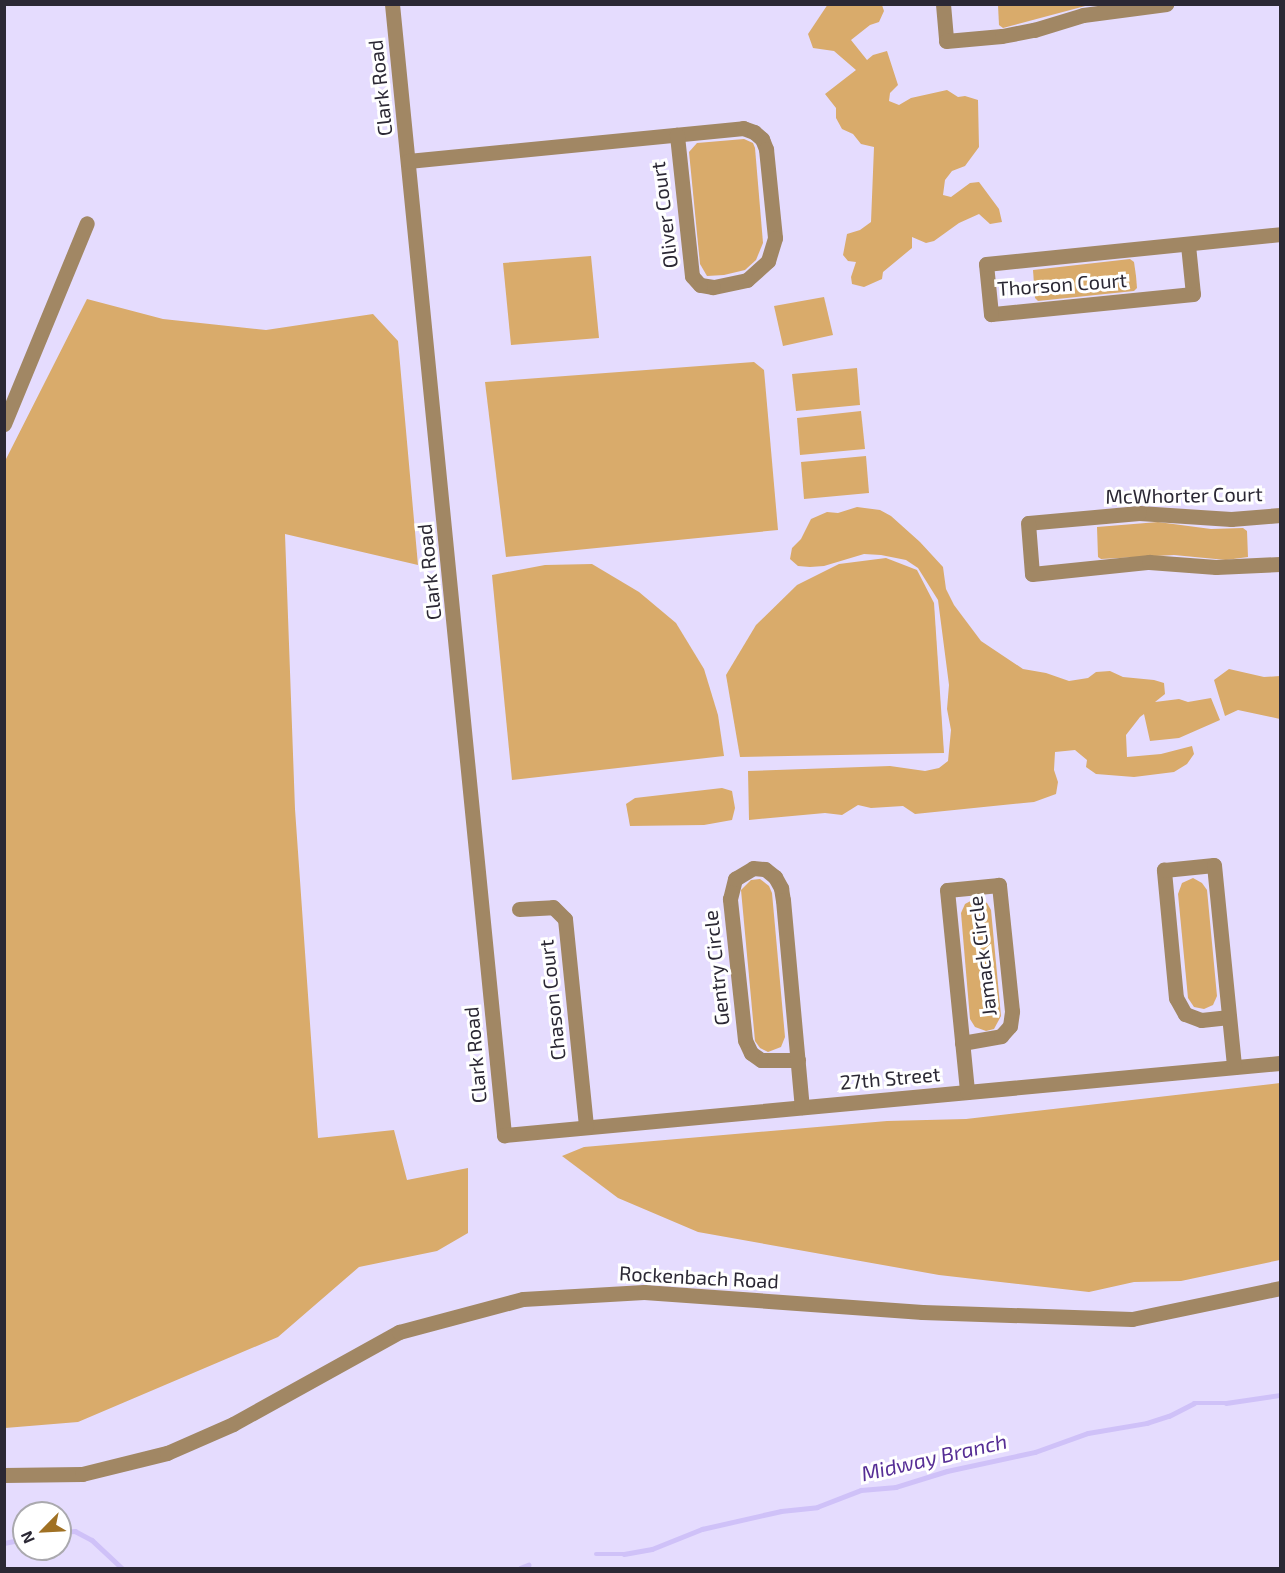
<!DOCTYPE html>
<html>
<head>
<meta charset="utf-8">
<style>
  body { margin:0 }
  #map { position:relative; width:1285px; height:1573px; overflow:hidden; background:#e5dcfe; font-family:"Exo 2",sans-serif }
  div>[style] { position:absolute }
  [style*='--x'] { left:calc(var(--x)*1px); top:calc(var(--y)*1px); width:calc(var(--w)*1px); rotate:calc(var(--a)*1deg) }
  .green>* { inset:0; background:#d9ab6b }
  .stream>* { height:4.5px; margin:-2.25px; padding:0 2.25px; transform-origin:2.25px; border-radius:2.25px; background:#cfc1f8 }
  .minor>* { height:15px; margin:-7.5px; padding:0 7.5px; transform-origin:7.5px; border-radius:7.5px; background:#a18764 }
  span { translate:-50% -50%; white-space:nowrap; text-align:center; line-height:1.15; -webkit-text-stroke:6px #fff; paint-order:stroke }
  .street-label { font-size:20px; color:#2b2834 }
  .water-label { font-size:21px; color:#562e95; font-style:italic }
  .frame { position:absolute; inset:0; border:6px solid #2b2834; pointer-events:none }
  .north { position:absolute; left:12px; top:1501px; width:60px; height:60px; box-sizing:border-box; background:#fff; border:2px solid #aaa9ae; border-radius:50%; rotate:246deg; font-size:16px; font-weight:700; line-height:24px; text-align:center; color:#2b2834 }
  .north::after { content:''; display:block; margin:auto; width:21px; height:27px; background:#a07124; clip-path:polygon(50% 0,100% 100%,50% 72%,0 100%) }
</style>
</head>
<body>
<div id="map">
  <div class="green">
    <div style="clip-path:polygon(828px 4px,882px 5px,884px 11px,879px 22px,870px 25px,851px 40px,867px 60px,873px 55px,887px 51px,898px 85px,890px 93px,889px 101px,899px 105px,911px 98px,947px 90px,958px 97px,965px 96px,978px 100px,979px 147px,965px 166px,952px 171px,945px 180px,943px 195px,951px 197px,970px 183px,979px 182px,999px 209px,1002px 222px,990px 224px,979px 214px,959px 223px,934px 241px,926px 243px,912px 237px,912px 248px,883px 272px,882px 279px,864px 287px,852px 284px,851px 277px,856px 262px,848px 261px,843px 255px,847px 234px,860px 230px,871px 222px,874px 147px,861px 144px,853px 134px,842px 129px,836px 118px,836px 108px,825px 94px,856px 70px,834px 51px,813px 48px,808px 34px)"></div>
    <div style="clip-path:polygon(998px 5px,1089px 5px,1003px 28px,999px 25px)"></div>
    <div style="clip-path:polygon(744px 139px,753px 143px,755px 148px,763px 243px,756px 260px,745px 270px,724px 275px,707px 276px,700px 264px,689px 152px,697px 143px)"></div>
    <div style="clip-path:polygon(591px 256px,599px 338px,511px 345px,503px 263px)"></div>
    <div style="clip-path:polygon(1130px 259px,1134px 262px,1136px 276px,1137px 288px,1134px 291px,1038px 301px,1035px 298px,1033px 270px)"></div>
    <div style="clip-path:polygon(824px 297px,833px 335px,783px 346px,774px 306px)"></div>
    <div style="clip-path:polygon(87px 299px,163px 319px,266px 330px,373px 314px,398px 341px,418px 565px,285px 534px,295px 809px,318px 1138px,394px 1130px,407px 1180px,468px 1168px,468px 1233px,437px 1251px,359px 1267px,278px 1337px,78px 1422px,5px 1428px,5px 461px)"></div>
    <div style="clip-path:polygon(754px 362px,764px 370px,778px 530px,506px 557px,485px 382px)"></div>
    <div style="clip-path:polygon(857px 368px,860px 405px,796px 411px,792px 374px)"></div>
    <div style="clip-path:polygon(861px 411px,865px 449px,800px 455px,797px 418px)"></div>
    <div style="clip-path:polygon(866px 456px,869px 493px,804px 499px,801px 462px)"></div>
    <div style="clip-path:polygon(857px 507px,880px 510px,891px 516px,920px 542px,943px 567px,946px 589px,954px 605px,981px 641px,1023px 669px,1046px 673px,1069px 681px,1088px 678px,1096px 672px,1110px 671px,1123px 677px,1154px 680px,1164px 683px,1165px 694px,1155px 702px,1179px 699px,1188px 702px,1211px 698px,1220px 720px,1179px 738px,1150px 741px,1144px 714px,1140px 717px,1126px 735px,1127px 757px,1161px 754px,1192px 746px,1194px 754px,1187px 764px,1174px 772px,1134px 777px,1096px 774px,1086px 767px,1087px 760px,1075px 750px,1055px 752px,1054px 770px,1058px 782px,1056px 794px,1034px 802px,915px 814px,903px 806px,871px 808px,858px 805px,842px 815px,825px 813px,749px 820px,748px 771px,890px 766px,925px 771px,939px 768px,948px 761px,951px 730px,947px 709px,949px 685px,938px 600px,918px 568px,906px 560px,881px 555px,864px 554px,824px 566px,810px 567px,798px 566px,790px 559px,792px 548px,801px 539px,811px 519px,827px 512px,838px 513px)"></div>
    <div style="clip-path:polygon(1158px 522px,1211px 529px,1243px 528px,1247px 531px,1248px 557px,1226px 560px,1174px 555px,1101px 559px,1098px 557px,1097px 527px)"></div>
    <div style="clip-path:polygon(886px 558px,917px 570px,934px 603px,944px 753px,740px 757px,726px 675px,756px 625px,797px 585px,839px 564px)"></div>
    <div style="clip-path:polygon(592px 564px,639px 592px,676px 623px,704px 669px,718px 715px,724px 756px,512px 780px,492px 575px,545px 565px)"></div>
    <div style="clip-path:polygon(1229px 669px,1264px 677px,1280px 676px,1280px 719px,1238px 710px,1225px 716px,1214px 680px)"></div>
    <div style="clip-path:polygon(722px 788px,732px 791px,735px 808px,732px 820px,704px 825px,630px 826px,626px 804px,635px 798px)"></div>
    <div style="clip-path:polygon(1193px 878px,1202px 883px,1207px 890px,1217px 996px,1213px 1005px,1204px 1009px,1194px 1007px,1188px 998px,1178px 894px,1182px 883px)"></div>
    <div style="clip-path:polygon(760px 879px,769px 886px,772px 893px,785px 1037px,781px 1047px,768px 1052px,760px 1048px,755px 1041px,741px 890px,751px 880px)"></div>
    <div style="clip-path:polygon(976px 898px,987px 903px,991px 910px,1001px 1016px,994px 1029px,986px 1031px,975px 1027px,970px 1019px,961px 913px,965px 904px)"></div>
    <div style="clip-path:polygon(1280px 1083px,1280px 1260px,1181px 1281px,1134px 1282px,1089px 1292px,939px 1275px,698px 1232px,618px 1198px,562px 1156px,584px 1147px,887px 1121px,966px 1119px)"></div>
  </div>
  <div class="stream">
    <div style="--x:60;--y:1532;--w:15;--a:-4"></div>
    <div style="--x:75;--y:1531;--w:19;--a:28"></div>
    <div style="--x:92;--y:1540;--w:41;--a:43"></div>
    <div style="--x:4;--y:1543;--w:20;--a:-11"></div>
    <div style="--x:596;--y:1554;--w:28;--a:0"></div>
    <div style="--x:624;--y:1554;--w:28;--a:-10"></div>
    <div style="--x:652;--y:1549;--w:54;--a:-21.8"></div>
    <div style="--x:702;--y:1529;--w:81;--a:-12.8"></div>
    <div style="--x:781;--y:1511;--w:36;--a:-6"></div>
    <div style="--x:817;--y:1507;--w:47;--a:-21.1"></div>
    <div style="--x:861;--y:1490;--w:35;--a:-5"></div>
    <div style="--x:896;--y:1487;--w:53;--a:-17.4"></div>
    <div style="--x:947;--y:1471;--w:90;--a:-12.2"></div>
    <div style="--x:1035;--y:1452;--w:56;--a:-19.7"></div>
    <div style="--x:1088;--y:1433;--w:60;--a:-9.6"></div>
    <div style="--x:1147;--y:1423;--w:23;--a:-18"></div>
    <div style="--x:1169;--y:1416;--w:28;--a:-27"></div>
    <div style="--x:1194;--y:1403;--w:32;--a:0"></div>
    <div style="--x:1226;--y:1403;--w:55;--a:-8.4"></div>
    <div style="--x:520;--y:1568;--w:9;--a:-21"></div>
  </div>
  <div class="minor">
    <div style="--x:392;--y:4;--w:1137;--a:84.34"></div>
    <div style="--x:504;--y:1135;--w:779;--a:-5.3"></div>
    <div style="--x:943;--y:4;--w:37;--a:85"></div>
    <div style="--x:946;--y:41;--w:56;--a:-5.1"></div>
    <div style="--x:1002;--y:36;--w:33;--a:-11"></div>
    <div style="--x:1034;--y:30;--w:51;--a:-17"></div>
    <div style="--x:1083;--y:15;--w:84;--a:-7.5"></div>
    <div style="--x:408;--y:161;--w:337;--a:-5.6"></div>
    <div style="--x:743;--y:128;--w:12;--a:20"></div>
    <div style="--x:754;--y:132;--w:11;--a:41"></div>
    <div style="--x:762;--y:139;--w:11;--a:68"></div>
    <div style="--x:766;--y:149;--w:89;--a:84.2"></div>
    <div style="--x:775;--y:238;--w:24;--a:107"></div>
    <div style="--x:768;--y:261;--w:28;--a:138"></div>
    <div style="--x:747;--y:280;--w:35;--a:168"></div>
    <div style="--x:713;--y:287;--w:13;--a:-171"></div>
    <div style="--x:700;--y:285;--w:12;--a:-132"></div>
    <div style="--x:692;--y:276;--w:142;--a:-96.1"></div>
    <div style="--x:1188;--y:245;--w:49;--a:84.2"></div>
    <div style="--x:1193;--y:294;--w:203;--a:174.3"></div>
    <div style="--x:991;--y:314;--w:50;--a:-95.7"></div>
    <div style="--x:986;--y:264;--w:296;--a:-5.8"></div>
    <div style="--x:4;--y:424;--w:217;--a:-67.6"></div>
    <div style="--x:1280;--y:515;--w:49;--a:175.3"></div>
    <div style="--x:1231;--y:519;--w:92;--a:-176.3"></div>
    <div style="--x:1139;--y:513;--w:111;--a:174.9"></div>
    <div style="--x:1028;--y:523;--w:51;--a:85.5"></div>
    <div style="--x:1032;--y:574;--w:118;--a:-5.9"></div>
    <div style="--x:1149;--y:562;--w:67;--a:4.3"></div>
    <div style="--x:1216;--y:567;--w:64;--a:-2.7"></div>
    <div style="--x:519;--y:909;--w:34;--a:-3"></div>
    <div style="--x:553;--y:907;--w:17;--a:45"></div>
    <div style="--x:565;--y:919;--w:209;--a:84.2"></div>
    <div style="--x:1229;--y:1017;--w:28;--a:174"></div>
    <div style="--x:1201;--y:1020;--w:17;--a:-159"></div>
    <div style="--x:1185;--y:1014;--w:18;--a:-119"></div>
    <div style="--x:1176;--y:998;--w:129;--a:-95.4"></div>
    <div style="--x:1164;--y:870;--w:50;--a:-5.7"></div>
    <div style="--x:1214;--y:865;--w:203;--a:84.3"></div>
    <div style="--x:962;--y:1043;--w:40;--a:-10"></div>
    <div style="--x:1001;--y:1036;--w:13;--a:-48"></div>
    <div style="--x:1010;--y:1026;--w:15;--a:-82"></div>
    <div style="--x:1012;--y:1011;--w:127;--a:-95.9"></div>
    <div style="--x:999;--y:885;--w:52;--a:174.5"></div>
    <div style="--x:947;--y:890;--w:203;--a:84.3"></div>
    <div style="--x:798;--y:1060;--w:37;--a:180"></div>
    <div style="--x:761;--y:1060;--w:12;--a:-145"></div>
    <div style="--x:751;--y:1053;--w:14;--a:-115"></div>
    <div style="--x:745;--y:1040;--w:142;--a:-96.1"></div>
    <div style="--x:730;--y:899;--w:21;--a:-76"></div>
    <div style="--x:735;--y:879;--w:21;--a:-31"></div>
    <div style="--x:753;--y:868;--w:12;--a:5"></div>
    <div style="--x:765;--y:869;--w:13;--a:39"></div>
    <div style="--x:775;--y:877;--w:13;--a:61"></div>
    <div style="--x:781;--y:888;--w:12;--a:81"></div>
    <div style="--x:783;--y:900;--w:208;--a:84.8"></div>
    <div style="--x:4;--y:1475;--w:78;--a:-0.7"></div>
    <div style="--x:82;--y:1474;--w:88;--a:-13.9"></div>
    <div style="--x:167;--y:1453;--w:72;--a:-23.7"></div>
    <div style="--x:233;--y:1424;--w:190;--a:-29"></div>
    <div style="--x:399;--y:1332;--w:128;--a:-14.9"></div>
    <div style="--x:523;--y:1299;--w:121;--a:-3.3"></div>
    <div style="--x:644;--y:1292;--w:279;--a:4.1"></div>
    <div style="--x:922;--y:1312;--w:210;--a:1.9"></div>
    <div style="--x:1132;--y:1319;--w:151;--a:-11.8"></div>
  </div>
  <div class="street-label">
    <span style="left:380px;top:88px;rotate:-96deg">Clark Road</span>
    <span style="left:664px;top:215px;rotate:-97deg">Oliver Court</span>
    <span style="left:1062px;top:284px;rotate:-4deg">Thorson Court</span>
    <span style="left:1184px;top:495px;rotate:-1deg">McWhorter Court</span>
    <span style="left:429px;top:572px;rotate:-96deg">Clark Road</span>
    <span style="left:982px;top:956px;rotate:-97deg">Jamack Circle</span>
    <span style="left:716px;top:968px;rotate:-96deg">Gentry Circle</span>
    <span style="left:552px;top:1000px;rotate:-96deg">Chason Court</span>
    <span style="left:475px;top:1055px;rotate:-95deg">Clark Road</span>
    <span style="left:890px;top:1078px;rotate:-5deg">27th Street</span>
    <span style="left:699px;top:1277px;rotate:3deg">Rockenbach Road</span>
  </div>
  <div class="water-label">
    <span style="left:934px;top:1457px;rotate:-13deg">Midway Branch</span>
  </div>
  <div class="frame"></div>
  <div class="north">N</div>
</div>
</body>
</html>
